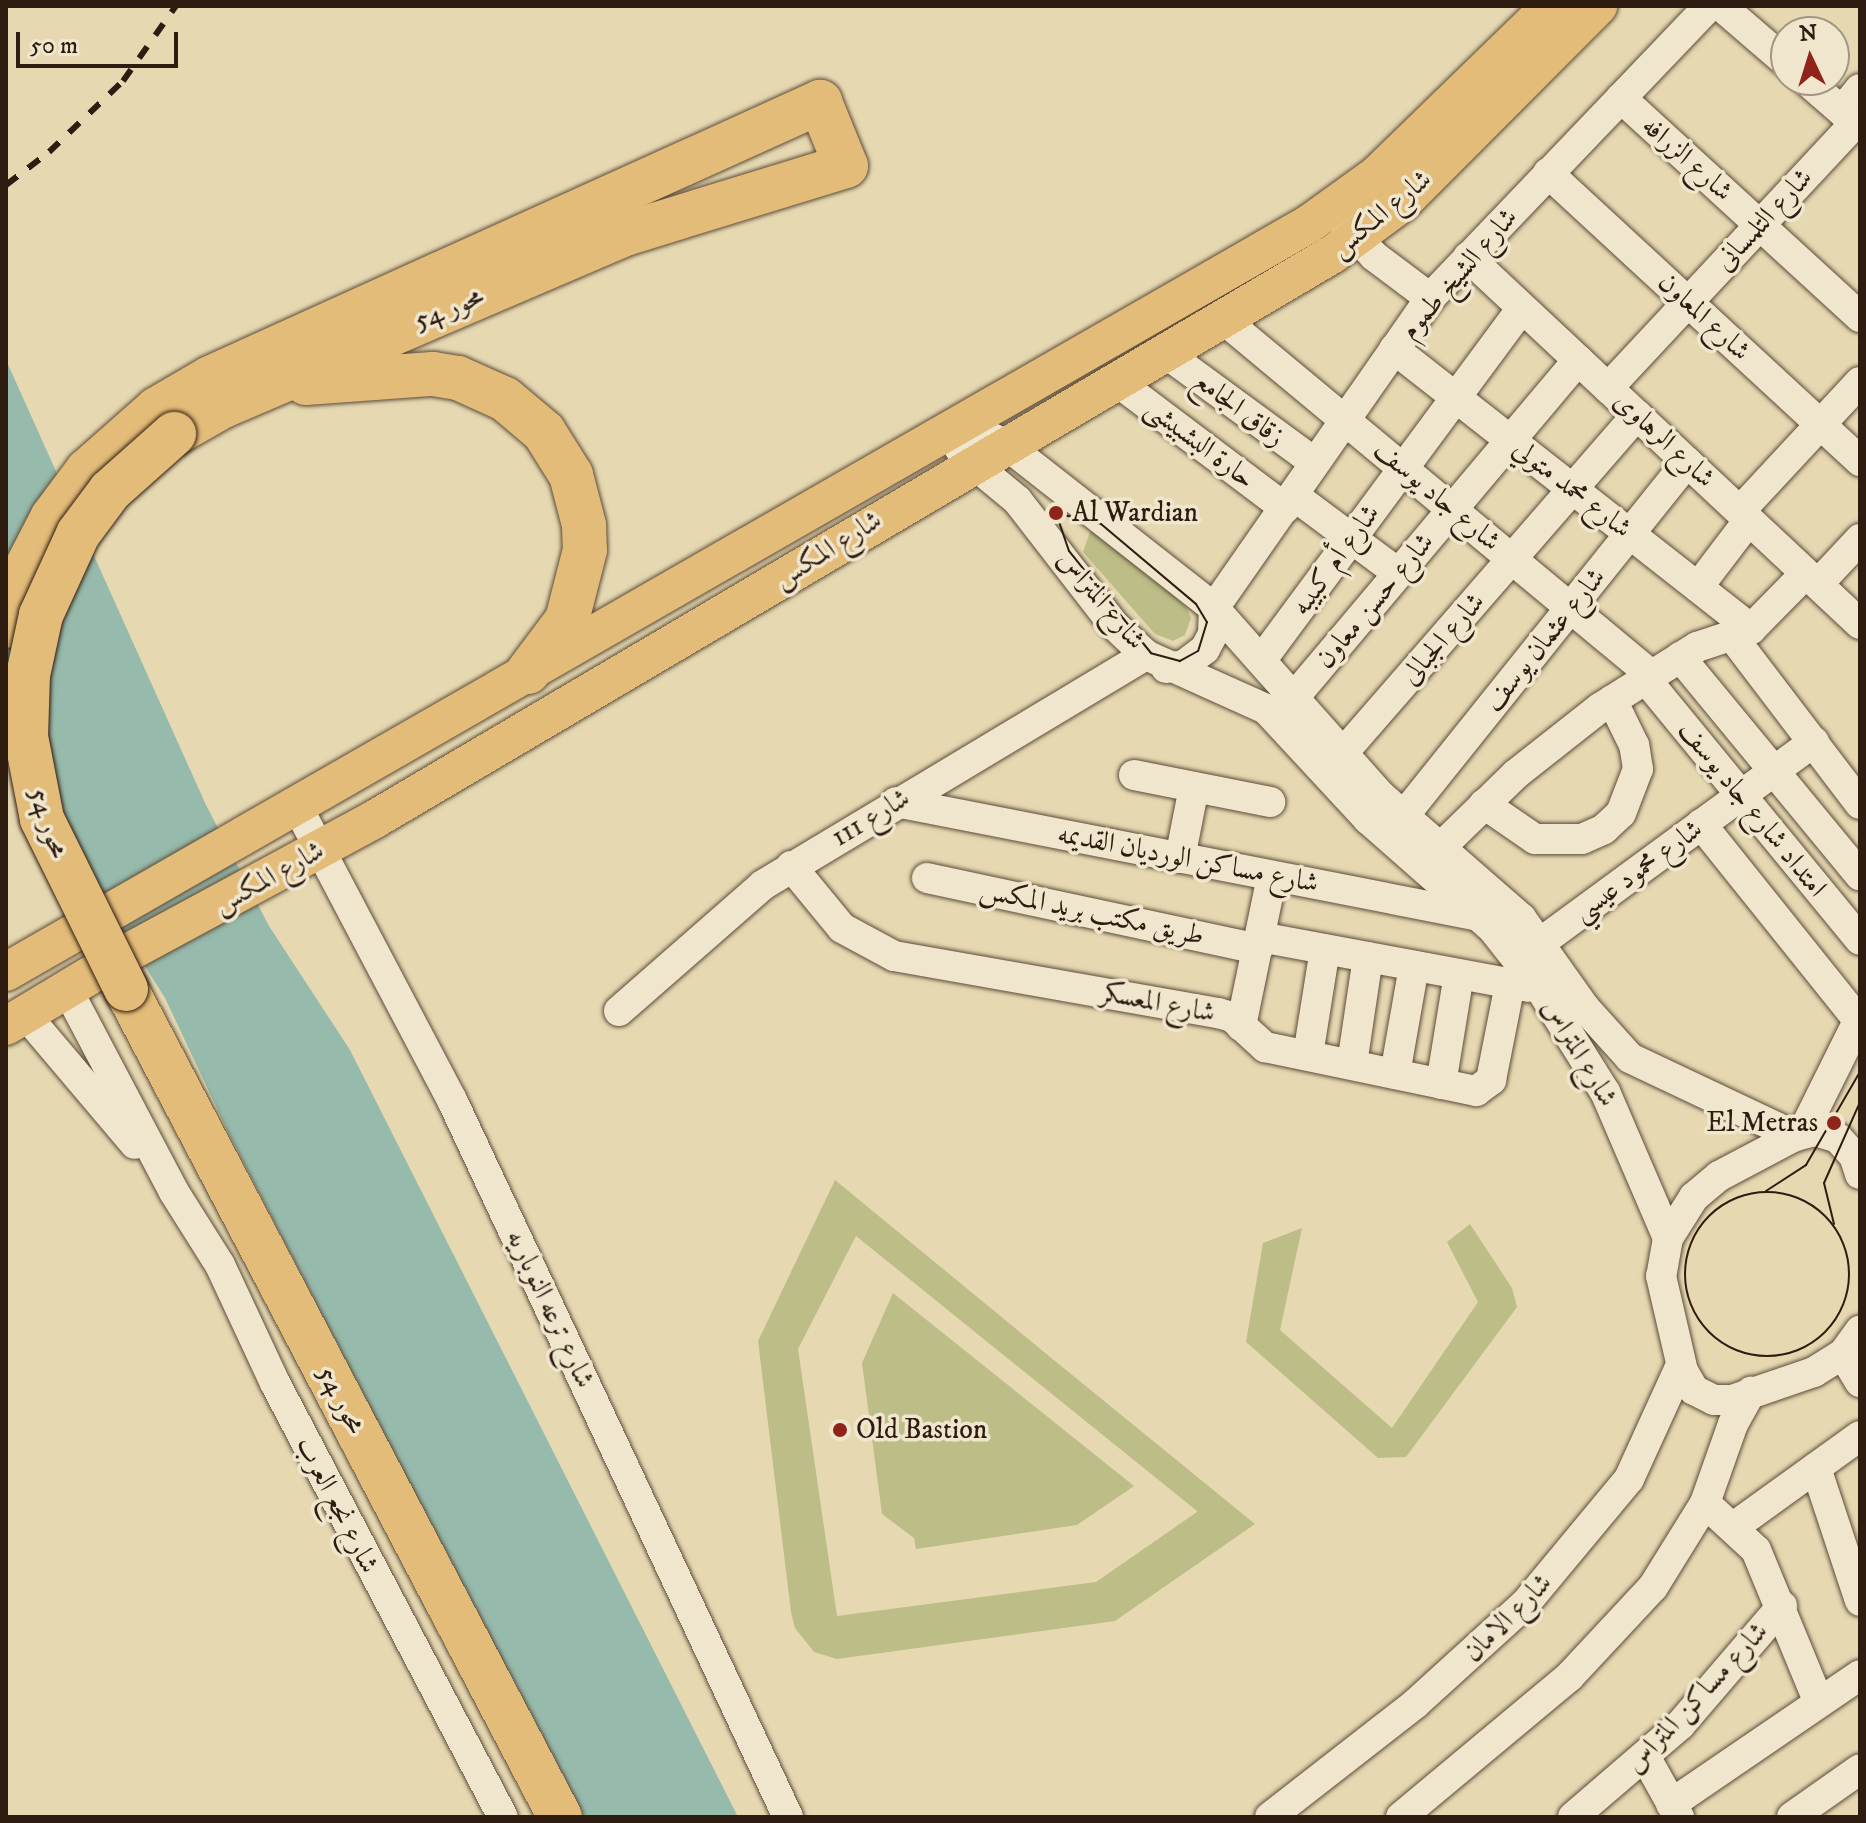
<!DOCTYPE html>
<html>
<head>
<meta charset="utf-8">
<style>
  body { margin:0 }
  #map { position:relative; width:1866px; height:1823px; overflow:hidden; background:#e6d9b2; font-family:"IM FELL DW Pica",Amiri,serif }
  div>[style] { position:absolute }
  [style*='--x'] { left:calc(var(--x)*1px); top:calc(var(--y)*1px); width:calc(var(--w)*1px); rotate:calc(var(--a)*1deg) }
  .green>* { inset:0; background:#bcbd87 }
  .water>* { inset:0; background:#96baab }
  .roads { filter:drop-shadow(0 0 2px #5d4b39) drop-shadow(0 0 2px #5d4b39) }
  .minor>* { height:30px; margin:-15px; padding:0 15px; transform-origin:15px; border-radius:15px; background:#efe6cd }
  .major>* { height:38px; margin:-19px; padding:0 19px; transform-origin:19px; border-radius:19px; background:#e3bc79 }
  .highway>* { height:44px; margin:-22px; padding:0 22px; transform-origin:22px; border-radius:22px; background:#e3bc79 }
  .tram>* { height:2px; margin:-1px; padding:0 1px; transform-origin:1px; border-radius:1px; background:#2f1c11 }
  .tram>.ring { margin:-1px; padding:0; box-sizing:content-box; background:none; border:2px solid #2f1c11; border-radius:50% }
  .rail>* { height:6px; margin-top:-3px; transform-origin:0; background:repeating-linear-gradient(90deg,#2f1c11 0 14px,transparent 0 28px) }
  .bridges { filter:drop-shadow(0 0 2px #2f1c11) drop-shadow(0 0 2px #2f1c11) }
  .highway-bridge>* { height:44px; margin:-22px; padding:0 22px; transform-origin:22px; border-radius:22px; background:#e3bc79 }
  .dots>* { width:22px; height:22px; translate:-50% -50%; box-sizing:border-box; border:4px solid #efe6cd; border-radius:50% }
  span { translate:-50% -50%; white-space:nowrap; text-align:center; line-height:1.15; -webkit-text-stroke:7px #efe6cd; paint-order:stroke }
  .street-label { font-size:28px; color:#2f1c11 }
  .poi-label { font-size:28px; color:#2f1c11 }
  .left { translate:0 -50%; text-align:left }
  .right { translate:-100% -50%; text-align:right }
  .frame { position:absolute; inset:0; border:8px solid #2f1c11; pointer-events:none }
  .north { position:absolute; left:1770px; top:16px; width:80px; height:80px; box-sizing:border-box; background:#efe6cd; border:2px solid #a29582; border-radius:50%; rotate:356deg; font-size:22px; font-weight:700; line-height:32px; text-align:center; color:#2f1c11 }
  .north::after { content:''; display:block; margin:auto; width:28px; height:36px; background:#8f2418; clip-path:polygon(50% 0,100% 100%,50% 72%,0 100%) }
  .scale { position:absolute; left:16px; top:32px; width:162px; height:36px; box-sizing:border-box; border:4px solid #2f1c11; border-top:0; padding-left:10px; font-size:24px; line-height:28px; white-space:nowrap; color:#2f1c11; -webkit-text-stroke:6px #efe6cd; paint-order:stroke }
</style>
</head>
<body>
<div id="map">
  <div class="green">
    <div style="clip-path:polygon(1090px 532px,1105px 533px,1186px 607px,1191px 618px,1185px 635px,1173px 641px,1155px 634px,1083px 552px)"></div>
    <div style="clip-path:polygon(evenodd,835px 1180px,1044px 1352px,1255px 1524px,1115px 1621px,837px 1659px,814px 1652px,795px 1628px,791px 1612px,758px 1341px,835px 1180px,856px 1236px,1197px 1511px,1197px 1512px,1096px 1582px,837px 1616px,798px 1349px,856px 1236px)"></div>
    <div style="clip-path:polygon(1470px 1224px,1512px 1288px,1517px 1307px,1406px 1457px,1378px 1458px,1246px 1342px,1263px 1243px,1302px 1228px,1280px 1330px,1392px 1428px,1478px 1302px,1447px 1242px)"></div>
    <div style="clip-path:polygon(893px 1293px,1134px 1486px,1077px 1525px,916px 1549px,914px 1538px,882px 1514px,862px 1363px)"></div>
  </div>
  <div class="water">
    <div style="clip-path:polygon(6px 360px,206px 805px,269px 926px,350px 1050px,738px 1817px,581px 1817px,230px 1136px,165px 998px,6px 745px)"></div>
  </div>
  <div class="roads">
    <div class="minor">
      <div style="--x:1721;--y:6;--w:86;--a:40.7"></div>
      <div style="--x:1806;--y:80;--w:72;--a:41"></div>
      <div style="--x:1621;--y:98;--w:324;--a:42.5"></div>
      <div style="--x:1842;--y:111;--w:28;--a:-51"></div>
      <div style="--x:1548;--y:173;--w:425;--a:42.7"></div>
      <div style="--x:1342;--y:221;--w:47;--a:47.6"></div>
      <div style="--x:1374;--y:256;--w:70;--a:36.9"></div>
      <div style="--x:1468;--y:257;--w:537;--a:43.11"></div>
      <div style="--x:1223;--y:319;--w:555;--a:39.74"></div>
      <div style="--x:1394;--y:349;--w:454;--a:38.1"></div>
      <div style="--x:1164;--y:352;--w:187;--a:36.3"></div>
      <div style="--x:1115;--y:380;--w:213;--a:37"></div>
      <div style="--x:1608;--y:388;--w:362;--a:-47"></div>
      <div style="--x:1293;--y:495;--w:131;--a:36.6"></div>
      <div style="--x:1740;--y:511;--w:176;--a:-47.1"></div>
      <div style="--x:1818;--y:584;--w:62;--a:-47"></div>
      <div style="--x:1698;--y:587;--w:84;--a:-52.7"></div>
      <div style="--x:1732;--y:636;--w:211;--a:52.7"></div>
      <div style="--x:1680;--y:657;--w:283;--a:50.5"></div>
      <div style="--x:1263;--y:658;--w:435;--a:-53.5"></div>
      <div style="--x:1166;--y:668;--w:18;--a:-9"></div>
      <div style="--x:1184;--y:665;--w:26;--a:-37"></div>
      <div style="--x:1205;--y:649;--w:17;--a:-62"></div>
      <div style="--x:1213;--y:634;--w:26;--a:-88"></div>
      <div style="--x:1214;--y:608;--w:378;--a:-55.1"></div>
      <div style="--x:1430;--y:298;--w:404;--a:-46.3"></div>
      <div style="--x:1644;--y:677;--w:340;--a:50.6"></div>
      <div style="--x:1296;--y:695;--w:438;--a:-49.9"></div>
      <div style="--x:1343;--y:753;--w:448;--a:-49"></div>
      <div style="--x:1134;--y:775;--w:139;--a:11.2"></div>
      <div style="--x:896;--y:802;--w:594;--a:11.06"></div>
      <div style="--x:1484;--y:804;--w:62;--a:34.5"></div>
      <div style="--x:1535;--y:839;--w:47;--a:0"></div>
      <div style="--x:1582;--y:839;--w:24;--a:-24"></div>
      <div style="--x:1604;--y:829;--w:23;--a:-43"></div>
      <div style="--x:1621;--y:813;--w:47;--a:-68.9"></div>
      <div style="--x:1638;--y:769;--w:24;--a:-99"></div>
      <div style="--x:1634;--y:745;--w:50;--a:-116.1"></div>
      <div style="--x:298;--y:808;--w:330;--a:62.2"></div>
      <div style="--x:452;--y:1100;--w:792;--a:64.89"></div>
      <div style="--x:1402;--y:818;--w:456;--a:-51.3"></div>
      <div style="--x:1701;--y:824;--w:251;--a:51.3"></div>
      <div style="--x:1440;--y:848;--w:106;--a:-44.2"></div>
      <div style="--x:1516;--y:774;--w:107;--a:-38.2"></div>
      <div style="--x:1600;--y:708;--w:115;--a:-32.2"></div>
      <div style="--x:1697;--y:647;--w:57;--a:-18.4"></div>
      <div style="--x:1751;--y:629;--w:78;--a:-45.5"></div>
      <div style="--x:1180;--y:858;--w:72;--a:-78.8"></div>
      <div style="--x:791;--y:866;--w:80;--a:50.6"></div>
      <div style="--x:842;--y:928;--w:59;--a:28.3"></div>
      <div style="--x:894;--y:956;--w:329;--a:10"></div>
      <div style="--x:1218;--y:1013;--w:15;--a:16"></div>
      <div style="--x:1232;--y:1017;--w:45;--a:42.3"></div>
      <div style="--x:1265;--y:1047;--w:216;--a:11.8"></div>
      <div style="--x:1476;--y:1091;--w:19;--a:-36"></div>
      <div style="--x:1491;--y:1080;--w:98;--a:-78.8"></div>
      <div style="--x:927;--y:878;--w:338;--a:12.1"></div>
      <div style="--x:1260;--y:937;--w:274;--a:10.5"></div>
      <div style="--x:1540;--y:943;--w:340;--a:-36.3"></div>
      <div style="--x:67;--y:989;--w:229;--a:62.2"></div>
      <div style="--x:174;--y:1192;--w:86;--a:57.8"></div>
      <div style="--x:220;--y:1265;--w:130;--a:65"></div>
      <div style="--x:275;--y:1383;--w:490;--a:62.3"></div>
      <div style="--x:619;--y:1011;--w:191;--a:-41.2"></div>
      <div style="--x:763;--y:885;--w:447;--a:-31"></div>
      <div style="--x:25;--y:1014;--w:170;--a:49.8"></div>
      <div style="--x:1241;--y:1026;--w:153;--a:-78.3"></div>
      <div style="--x:1308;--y:1055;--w:107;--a:-80.9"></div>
      <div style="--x:1352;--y:1064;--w:108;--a:-81.5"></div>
      <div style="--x:1395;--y:1074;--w:110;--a:-80"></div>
      <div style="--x:1441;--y:1084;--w:111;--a:-80.7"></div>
      <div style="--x:1803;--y:1132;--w:128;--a:-63.6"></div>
      <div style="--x:1860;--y:1174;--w:19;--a:-108"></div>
      <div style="--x:1854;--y:1156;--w:24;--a:-132"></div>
      <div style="--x:1838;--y:1138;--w:24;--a:-163"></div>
      <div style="--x:1815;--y:1131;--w:21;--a:166"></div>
      <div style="--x:1795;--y:1136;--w:86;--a:152.2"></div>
      <div style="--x:1719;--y:1176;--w:33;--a:140"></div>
      <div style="--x:1694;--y:1197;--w:49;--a:122.4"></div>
      <div style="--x:1668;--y:1238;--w:39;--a:100"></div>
      <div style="--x:1661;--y:1276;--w:98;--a:77"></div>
      <div style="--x:1683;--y:1371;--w:22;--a:60"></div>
      <div style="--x:1694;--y:1390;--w:22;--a:27"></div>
      <div style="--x:1714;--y:1400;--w:18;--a:0"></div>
      <div style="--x:1732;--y:1400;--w:87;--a:-18.9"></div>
      <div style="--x:1814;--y:1372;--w:34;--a:-32"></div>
      <div style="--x:1843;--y:1354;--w:29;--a:-54"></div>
      <div style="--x:1668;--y:1238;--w:159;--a:-113.3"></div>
      <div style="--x:1605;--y:1092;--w:120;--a:-122.1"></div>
      <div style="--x:1541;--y:990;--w:79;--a:-128.3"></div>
      <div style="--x:1492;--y:928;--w:165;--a:-138.7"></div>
      <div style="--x:1368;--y:819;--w:150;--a:-132.8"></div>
      <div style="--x:1266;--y:709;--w:132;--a:-155.8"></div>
      <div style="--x:1146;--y:655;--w:44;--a:-136.8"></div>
      <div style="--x:1114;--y:625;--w:158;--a:-127.8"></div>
      <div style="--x:1017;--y:500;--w:67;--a:-140.4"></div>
      <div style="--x:965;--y:457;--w:33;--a:-123"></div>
      <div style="--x:947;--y:429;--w:27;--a:0"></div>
      <div style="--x:974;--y:429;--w:34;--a:26"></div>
      <div style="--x:1005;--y:444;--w:266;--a:38.1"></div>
      <div style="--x:1214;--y:608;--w:251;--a:48.4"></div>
      <div style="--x:1381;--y:796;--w:186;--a:41.1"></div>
      <div style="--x:1521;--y:918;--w:110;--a:54.6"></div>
      <div style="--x:1585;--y:1008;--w:67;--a:48"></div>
      <div style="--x:1630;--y:1058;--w:183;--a:25.3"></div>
      <div style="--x:1843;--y:1354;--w:33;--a:59"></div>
      <div style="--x:1816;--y:1468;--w:140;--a:71.7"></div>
      <div style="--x:1705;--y:1503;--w:69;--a:42.7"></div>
      <div style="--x:1756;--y:1550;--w:165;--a:67.6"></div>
      <div style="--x:1735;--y:1526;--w:154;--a:-35.8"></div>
      <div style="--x:1646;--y:1758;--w:68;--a:60.8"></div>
      <div style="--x:1671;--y:1804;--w:229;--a:-34.3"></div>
      <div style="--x:1270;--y:1817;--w:184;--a:-37.9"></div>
      <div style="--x:1415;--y:1704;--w:150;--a:-42.3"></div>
      <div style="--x:1526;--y:1603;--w:161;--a:-50.3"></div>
      <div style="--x:1629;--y:1479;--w:125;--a:-65.5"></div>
      <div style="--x:1401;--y:1817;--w:219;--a:-39.8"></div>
      <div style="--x:1569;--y:1677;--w:123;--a:-47"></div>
      <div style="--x:1653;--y:1587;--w:99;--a:-58.2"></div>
      <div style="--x:1705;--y:1503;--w:84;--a:-70.5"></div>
      <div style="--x:1733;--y:1424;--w:37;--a:-61"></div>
      <div style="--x:1573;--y:1817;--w:141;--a:-40.7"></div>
      <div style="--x:1680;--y:1725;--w:157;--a:-49.4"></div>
      <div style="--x:1792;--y:1817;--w:83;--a:-35.2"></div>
    </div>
    <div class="major">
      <div style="--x:6;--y:972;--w:1502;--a:-29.86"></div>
      <div style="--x:1309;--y:224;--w:84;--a:-35.8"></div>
      <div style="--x:1377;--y:175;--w:243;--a:-44.2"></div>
      <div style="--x:6;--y:1026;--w:146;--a:-31"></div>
      <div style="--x:131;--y:951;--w:277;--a:-28.4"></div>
      <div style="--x:375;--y:819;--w:1112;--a:-30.53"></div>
      <div style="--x:1333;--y:254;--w:86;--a:-36.5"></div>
      <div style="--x:1402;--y:203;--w:278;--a:-45.1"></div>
    </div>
    <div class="highway">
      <div style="--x:306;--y:383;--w:127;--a:-4.1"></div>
      <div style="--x:433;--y:374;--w:25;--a:9"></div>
      <div style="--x:458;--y:378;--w:51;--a:24.1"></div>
      <div style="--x:505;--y:399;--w:51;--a:40.2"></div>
      <div style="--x:544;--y:432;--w:51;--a:57.9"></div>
      <div style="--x:571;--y:475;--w:52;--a:75.4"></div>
      <div style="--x:584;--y:525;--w:25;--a:88"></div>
      <div style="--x:585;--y:550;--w:72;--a:104.4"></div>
      <div style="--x:567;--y:620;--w:65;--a:126.9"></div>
      <div style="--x:6;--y:626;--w:55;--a:-71.9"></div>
      <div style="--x:23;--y:574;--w:63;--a:-62.6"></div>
      <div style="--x:52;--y:518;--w:59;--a:-53.3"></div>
      <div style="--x:87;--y:471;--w:94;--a:-41.5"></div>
      <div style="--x:157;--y:409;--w:61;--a:-30.3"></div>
      <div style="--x:210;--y:378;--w:670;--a:-24.34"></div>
      <div style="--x:820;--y:102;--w:69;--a:67.9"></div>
      <div style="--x:846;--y:166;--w:231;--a:162.9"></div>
      <div style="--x:625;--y:234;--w:437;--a:156.8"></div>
      <div style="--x:223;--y:406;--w:56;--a:150.3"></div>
      <div style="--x:126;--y:989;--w:935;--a:62.34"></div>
    </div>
  </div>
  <div class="tram">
    <div style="--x:1056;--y:513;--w:46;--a:13.7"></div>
    <div style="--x:1101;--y:524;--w:124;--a:40.1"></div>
    <div style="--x:1196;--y:604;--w:21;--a:59"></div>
    <div style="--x:1207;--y:622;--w:30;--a:107"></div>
    <div style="--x:1198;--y:651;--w:21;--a:151"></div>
    <div style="--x:1180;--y:661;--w:30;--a:-165"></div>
    <div style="--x:1151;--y:653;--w:131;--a:-128.8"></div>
    <div style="--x:1069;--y:551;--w:40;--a:-108.9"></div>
    <div style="--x:1766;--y:1191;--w:48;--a:-33"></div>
    <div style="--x:1806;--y:1165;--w:108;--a:-59.9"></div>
    <div class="ring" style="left:1685px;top:1192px;width:162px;height:162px"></div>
    <div style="--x:1834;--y:1224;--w:42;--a:-103.7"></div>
    <div style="--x:1824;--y:1183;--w:89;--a:-66"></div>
  </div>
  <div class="rail">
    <div style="--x:6;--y:185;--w:54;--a:-37.5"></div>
    <div style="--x:49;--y:152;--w:103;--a:-43.8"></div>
    <div style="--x:123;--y:81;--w:92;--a:-54.8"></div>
  </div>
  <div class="bridges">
    <div class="highway-bridge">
      <div style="--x:126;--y:989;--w:190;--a:-116.3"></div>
      <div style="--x:42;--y:819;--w:84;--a:-101"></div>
      <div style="--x:26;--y:737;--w:62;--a:-88.2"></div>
      <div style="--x:28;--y:675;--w:61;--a:-77.8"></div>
      <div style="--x:41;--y:615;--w:89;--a:-65.4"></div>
      <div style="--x:78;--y:534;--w:54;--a:-53.3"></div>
      <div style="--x:110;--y:491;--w:86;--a:-41.7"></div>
    </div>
  </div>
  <div class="dots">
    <div style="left:1056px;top:513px;background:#8f2418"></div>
    <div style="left:1834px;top:1123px;background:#8f2418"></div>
    <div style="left:840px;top:1430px;background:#8f2418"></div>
  </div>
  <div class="street-label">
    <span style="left:1687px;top:159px;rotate:42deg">شارع الزرافه</span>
    <span style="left:1381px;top:214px;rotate:-39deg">شارع المكس</span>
    <span style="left:1764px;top:220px;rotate:-47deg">شارع التلمسانى</span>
    <span style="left:1459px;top:274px;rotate:-49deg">شارع الشيخ طموم</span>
    <span style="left:449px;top:309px;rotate:-23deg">محور 54</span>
    <span style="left:1704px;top:317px;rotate:43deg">شارع المعاون</span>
    <span style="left:1239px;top:409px;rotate:37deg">زقاق الجامع</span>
    <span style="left:1664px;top:440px;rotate:43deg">شارع الرهاوى</span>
    <span style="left:1200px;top:444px;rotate:37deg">حارة البشبيشى</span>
    <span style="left:1572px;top:489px;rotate:38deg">شارع محمد متولي</span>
    <span style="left:1437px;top:496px;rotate:40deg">شارع جاد يوسف</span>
    <span style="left:828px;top:550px;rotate:-32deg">شارع المكس</span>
    <span style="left:1336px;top:560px;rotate:-54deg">شارع أم كبيبه</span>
    <span style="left:1101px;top:600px;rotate:50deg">شارع المتراس</span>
    <span style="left:1375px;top:601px;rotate:-50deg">شارع حسن معاون</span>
    <span style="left:1443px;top:639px;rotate:-49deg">شارع الجبالى</span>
    <span style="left:1545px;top:640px;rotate:-51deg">شارع عثمان يوسف</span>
    <span style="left:1752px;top:809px;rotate:51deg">امتداد شارع جاد يوسف</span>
    <span style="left:871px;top:818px;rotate:-31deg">شارع 111</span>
    <span style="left:48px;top:823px;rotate:71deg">محور 54</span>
    <span style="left:1188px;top:859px;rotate:11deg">شارع مساكن الورديان القديمه</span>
    <span style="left:1638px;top:871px;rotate:-36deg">شارع محمود عيسي</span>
    <span style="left:269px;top:878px;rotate:-29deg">شارع المكس</span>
    <span style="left:1092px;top:913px;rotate:12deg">طريق مكتب بريد المكس</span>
    <span style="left:1158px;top:1003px;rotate:11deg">شارع المعسكر</span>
    <span style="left:1579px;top:1053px;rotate:59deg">شارع المتراس</span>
    <span style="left:550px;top:1309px;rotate:65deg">شارع ترعه النوباريه</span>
    <span style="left:341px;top:1400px;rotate:62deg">محور 54</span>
    <span style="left:337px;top:1505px;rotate:63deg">شارع نجع العرب</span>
    <span style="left:1508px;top:1618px;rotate:-45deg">شارع الامان</span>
    <span style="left:1697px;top:1698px;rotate:-47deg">شارع مساكن المتراس</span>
  </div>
  <div class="poi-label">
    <span class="left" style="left:1072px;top:513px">Al Wardian</span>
    <span class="right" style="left:1818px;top:1123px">El Metras</span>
    <span class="left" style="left:856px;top:1430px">Old Bastion</span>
  </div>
  <div class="frame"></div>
  <div class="north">N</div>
  <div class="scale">50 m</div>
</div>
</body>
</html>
